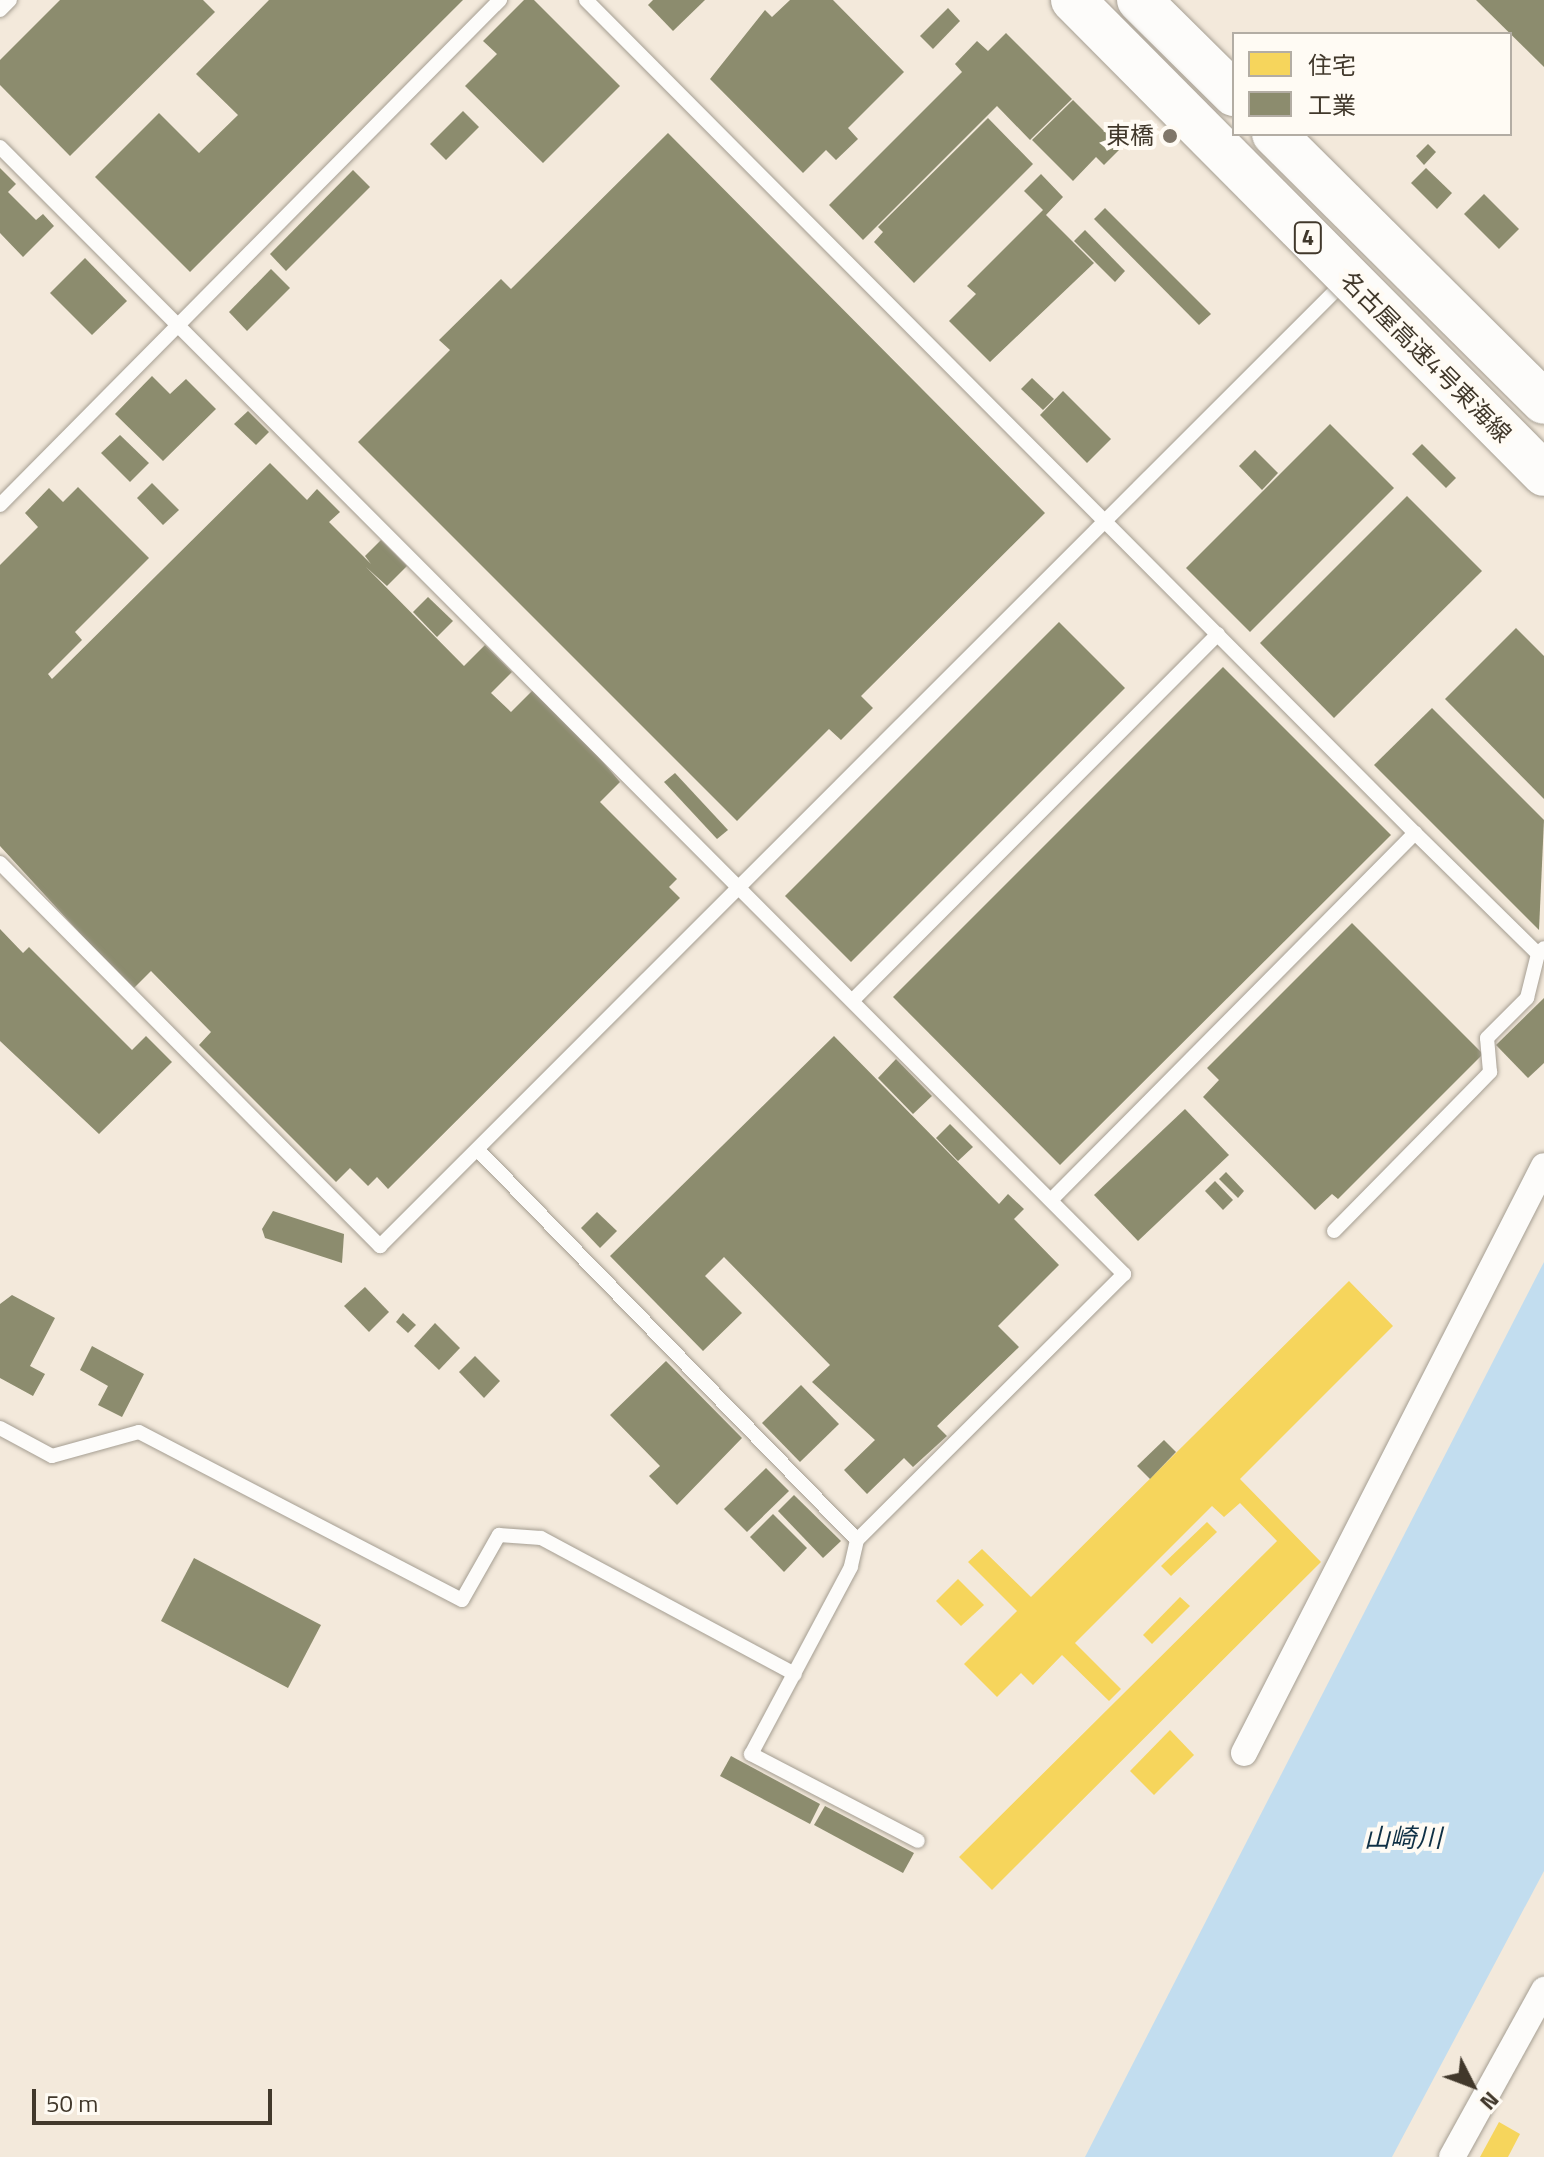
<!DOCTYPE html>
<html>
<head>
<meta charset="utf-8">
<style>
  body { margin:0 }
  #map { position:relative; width:1544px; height:2157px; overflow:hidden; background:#f3e9db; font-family:"Titillium Web","Noto Sans JP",sans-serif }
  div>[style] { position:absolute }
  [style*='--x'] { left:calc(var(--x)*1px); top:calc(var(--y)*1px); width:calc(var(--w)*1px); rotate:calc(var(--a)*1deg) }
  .water>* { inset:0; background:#c2ddef }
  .homes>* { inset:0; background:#f6d55c }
  .industry>* { inset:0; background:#8c8c6e }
  .roads { filter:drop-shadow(0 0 2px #a59e92) drop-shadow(0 0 2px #a59e92) }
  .service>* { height:14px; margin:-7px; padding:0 7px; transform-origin:7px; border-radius:7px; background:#fdfcfa }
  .minor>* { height:26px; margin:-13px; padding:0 13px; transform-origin:13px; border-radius:13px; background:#fdfcfa }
  .motorway>* { height:44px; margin:-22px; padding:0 22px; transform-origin:22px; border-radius:22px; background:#fdfcfa }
  .bridges { filter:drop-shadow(0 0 2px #a59e92) drop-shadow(0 0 2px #a59e92) }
  .motorway-bridge>* { height:44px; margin:-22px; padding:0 22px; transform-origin:22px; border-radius:22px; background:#fdfcfa }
  .dots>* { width:22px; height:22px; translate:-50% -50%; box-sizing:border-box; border:4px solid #fffbf4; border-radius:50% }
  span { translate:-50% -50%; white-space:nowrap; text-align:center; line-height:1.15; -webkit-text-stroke:8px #fffbf4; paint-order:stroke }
  .shield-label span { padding:2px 6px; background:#fffbf4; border:2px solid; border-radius:6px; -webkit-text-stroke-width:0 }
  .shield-label { font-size:22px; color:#41382b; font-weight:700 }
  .poi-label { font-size:24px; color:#41382b }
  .right { translate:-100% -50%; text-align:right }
  .street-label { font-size:24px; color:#41382b }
  .water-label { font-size:26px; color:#0f3045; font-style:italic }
  .legend { position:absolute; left:1232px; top:32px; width:280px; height:104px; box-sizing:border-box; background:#fffbf4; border:2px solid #b3ada4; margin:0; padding:10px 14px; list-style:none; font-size:24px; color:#41382b }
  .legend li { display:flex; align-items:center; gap:16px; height:40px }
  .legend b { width:40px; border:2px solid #b3ada4 }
  .north { position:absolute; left:1432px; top:2045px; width:80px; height:80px; -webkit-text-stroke:6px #fffbf4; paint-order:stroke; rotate:132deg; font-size:22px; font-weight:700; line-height:32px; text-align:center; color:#41382b }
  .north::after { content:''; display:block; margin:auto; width:28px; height:36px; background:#41382b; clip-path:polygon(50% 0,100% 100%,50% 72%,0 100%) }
  .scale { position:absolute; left:32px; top:2089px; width:240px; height:36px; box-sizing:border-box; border:4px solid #41382b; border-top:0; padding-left:10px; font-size:24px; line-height:28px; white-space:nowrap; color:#41382b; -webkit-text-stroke:6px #fffbf4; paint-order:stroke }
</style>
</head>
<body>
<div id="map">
  <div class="water">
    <div style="clip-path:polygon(1544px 1262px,1544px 1871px,1392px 2157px,1085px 2157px)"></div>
  </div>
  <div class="homes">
    <div style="clip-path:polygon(1349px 1281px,1393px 1326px,1240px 1479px,1321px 1562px,992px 1890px,959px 1857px,1277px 1541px,1240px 1503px,1224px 1517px,1212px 1506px,1075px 1643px,1121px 1689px,1109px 1701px,1062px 1655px,1033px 1685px,1021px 1673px,997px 1697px,964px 1664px,1017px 1611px,968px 1562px,982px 1549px,1031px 1597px)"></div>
    <div style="clip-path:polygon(1207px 1522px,1217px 1532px,1171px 1576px,1161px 1566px)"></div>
    <div style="clip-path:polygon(958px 1579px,984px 1605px,961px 1626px,936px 1601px)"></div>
    <div style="clip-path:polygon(1180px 1597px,1190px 1606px,1152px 1644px,1143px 1635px)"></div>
    <div style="clip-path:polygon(1170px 1730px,1194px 1755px,1154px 1795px,1130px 1771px)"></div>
    <div style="clip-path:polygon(1499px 2122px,1520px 2134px,1508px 2157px,1480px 2157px)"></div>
  </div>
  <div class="industry">
    <div style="clip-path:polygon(60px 0,203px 0,215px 12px,70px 156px,0 85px,0 60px)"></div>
    <div style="clip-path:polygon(269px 0,463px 0,190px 272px,95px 177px,159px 113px,199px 153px,238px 115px,196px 74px)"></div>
    <div style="clip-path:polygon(524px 0,534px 0,620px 86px,543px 163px,465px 86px,497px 54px,483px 41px)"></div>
    <div style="clip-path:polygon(653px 0,705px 0,673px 31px,648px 5px)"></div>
    <div style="clip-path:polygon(790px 0,833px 0,904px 72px,848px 128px,858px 139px,836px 160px,826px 150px,803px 173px,710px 79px,765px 10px,772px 17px)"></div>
    <div style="clip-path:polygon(1476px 0,1544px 0,1544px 67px)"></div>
    <div style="clip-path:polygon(948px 8px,960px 21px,933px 49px,920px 36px)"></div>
    <div style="clip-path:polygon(1006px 33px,1072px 99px,1030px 140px,997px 106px,863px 240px,829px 205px,962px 72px,955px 64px,977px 41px,988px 51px)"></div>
    <div style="clip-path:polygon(1073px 100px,1121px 148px,1104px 165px,1096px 157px,1073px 181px,1032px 140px)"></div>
    <div style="clip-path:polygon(463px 111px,479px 127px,446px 160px,430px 144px)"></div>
    <div style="clip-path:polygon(988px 118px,1033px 164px,914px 283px,874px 242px,883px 232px,878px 227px)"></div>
    <div style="clip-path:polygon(668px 133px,1045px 513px,861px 696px,873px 708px,841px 740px,829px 729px,737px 821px,358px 442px,450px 350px,439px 340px,501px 279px,511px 289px)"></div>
    <div style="clip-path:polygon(1428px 144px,1436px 152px,1424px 165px,1416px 156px)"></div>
    <div style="clip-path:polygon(0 168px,16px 184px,8px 192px,36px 220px,43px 214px,54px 226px,23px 257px,0 233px)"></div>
    <div style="clip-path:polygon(1426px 168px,1452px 193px,1437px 209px,1411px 183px)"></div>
    <div style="clip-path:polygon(353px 170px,370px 187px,286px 271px,270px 254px)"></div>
    <div style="clip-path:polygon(1041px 174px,1063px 197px,1046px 215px,1094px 263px,990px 362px,949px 321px,976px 294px,967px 286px,1043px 210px,1024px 191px)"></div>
    <div style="clip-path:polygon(1484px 194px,1519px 229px,1499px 249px,1464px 214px)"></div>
    <div style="clip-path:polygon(1105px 208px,1211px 314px,1199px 325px,1094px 219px)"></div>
    <div style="clip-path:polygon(1085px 230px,1125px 271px,1115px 282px,1074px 241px)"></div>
    <div style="clip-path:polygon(85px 258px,127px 301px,92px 335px,50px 293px)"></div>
    <div style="clip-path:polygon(271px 269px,290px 288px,247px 331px,229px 312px)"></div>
    <div style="clip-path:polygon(152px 376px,170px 394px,186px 379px,216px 409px,163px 461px,115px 414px)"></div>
    <div style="clip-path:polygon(1032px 378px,1054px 399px,1043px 410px,1021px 389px)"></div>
    <div style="clip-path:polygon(1063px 391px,1111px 439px,1087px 463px,1040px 415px)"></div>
    <div style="clip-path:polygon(248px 411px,269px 432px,256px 445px,234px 424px)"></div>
    <div style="clip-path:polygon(1330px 424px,1394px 488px,1250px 632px,1186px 568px)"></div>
    <div style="clip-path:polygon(120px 435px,149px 463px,130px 482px,101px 453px)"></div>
    <div style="clip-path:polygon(1422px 444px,1456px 478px,1446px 488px,1412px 454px)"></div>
    <div style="clip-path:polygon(1255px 450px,1278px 473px,1262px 490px,1239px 466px)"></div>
    <div style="clip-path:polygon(270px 463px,307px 500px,317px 489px,340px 512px,329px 522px,371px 564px,365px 556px,381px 540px,407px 566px,387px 586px,366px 567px,464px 666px,485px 645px,512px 672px,491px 693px,511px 712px,534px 689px,579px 734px,620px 782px,600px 802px,677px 879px,669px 887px,680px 898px,388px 1189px,377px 1177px,368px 1186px,350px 1168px,336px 1182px,199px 1045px,211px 1032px,151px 971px,132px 990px,0 846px,0 565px,38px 527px,25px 513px,49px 488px,63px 502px,78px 487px,149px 558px,75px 632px,82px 640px,48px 674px,52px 679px)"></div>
    <div style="clip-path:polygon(152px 483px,179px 510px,163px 525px,137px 498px)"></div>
    <div style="clip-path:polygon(1407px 496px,1482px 571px,1334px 718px,1260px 643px)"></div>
    <div style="clip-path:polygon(428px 597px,453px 621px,437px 637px,413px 612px)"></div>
    <div style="clip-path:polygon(1059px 622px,1125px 688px,851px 962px,785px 896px)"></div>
    <div style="clip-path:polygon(1516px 628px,1544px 656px,1544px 799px,1445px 699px)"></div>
    <div style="clip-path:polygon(1223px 667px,1391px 835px,1060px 1165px,893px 997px)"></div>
    <div style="clip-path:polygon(1432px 708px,1544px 820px,1539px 930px,1374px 765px)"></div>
    <div style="clip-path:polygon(675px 773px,728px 830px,717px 839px,664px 782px)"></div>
    <div style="clip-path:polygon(1352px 923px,1483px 1054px,1338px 1199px,1332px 1194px,1315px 1210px,1203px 1097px,1219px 1080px,1207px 1068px)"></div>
    <div style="clip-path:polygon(0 929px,23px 953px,29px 947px,132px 1050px,146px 1036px,172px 1062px,99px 1134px,0 1041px)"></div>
    <div style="clip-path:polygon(1544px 998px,1544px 1063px,1528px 1078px,1496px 1045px)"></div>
    <div style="clip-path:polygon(834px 1036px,999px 1204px,1008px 1194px,1024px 1209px,1014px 1219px,1059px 1265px,998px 1326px,1019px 1347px,937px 1426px,947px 1436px,913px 1467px,904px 1458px,867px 1494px,844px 1470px,875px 1440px,812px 1382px,830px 1365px,724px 1257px,705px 1276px,742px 1313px,703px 1351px,610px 1256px)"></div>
    <div style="clip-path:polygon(896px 1059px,932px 1096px,913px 1114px,878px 1078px)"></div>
    <div style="clip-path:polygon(1185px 1109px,1229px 1155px,1138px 1241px,1094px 1195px)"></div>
    <div style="clip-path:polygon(950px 1124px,973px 1147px,958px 1161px,936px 1138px)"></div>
    <div style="clip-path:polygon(1226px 1172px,1244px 1191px,1238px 1198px,1219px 1179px)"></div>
    <div style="clip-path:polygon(1215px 1181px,1233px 1200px,1223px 1210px,1205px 1191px)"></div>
    <div style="clip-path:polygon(273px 1211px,344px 1234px,342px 1263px,265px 1238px,262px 1229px)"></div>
    <div style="clip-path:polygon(597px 1212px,617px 1231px,600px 1248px,581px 1228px)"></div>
    <div style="clip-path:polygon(365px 1287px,389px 1312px,369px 1332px,344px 1306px)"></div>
    <div style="clip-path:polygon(12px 1295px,55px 1318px,30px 1366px,45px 1374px,33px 1396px,0 1378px,0 1304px)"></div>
    <div style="clip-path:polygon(403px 1313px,416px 1325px,408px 1333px,396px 1322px)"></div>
    <div style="clip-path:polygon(435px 1323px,460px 1348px,439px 1370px,414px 1346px)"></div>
    <div style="clip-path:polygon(92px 1346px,144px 1374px,122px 1417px,98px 1405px,108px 1386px,80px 1370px)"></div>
    <div style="clip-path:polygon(475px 1356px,500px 1381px,484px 1398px,459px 1372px)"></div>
    <div style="clip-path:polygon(666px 1361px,742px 1438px,677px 1505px,649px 1476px,660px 1466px,610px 1415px)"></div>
    <div style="clip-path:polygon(801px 1385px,839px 1424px,800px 1462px,762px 1423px)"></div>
    <div style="clip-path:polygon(1164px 1440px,1176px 1452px,1150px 1479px,1137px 1466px)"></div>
    <div style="clip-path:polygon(766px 1468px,789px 1491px,747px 1532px,724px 1509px)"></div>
    <div style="clip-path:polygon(794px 1495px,841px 1541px,823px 1558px,778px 1511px)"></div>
    <div style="clip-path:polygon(773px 1514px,807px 1548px,784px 1572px,750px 1537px)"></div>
    <div style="clip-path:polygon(194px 1558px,321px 1625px,288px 1688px,161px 1621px)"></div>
    <div style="clip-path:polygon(731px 1756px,820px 1804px,810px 1824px,720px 1776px)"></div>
    <div style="clip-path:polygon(825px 1806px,914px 1853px,903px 1873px,814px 1825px)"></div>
  </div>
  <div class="roads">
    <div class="service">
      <div style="--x:586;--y:0;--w:1175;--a:45.14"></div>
      <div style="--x:1415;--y:833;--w:173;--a:44.5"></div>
      <div style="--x:1538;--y:954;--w:8;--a:-45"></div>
      <div style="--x:0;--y:10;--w:14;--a:-45"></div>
      <div style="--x:0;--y:147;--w:1592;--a:45.08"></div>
      <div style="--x:1124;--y:1274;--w:377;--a:135.1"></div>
      <div style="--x:857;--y:1540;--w:28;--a:103"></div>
      <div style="--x:851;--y:1567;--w:212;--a:118.1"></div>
      <div style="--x:751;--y:1754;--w:188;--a:27.5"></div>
      <div style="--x:0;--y:505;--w:711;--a:-45.29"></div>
      <div style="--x:0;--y:863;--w:540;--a:45.23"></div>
      <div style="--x:380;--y:1246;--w:1363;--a:-45"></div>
      <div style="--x:855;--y:998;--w:514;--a:-45.08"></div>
      <div style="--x:477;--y:1149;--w:545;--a:45.82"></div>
      <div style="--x:1054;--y:1197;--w:513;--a:-45.24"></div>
      <div style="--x:1334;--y:1231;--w:223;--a:-45.5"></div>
      <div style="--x:1490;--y:1072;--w:34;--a:-95"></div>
      <div style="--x:1487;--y:1038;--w:57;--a:-45"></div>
      <div style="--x:1527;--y:998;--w:45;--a:-76"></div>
      <div style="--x:0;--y:1428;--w:59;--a:28.3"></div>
      <div style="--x:52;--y:1456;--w:90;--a:-15.4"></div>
      <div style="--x:139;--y:1432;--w:364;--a:27.5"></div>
      <div style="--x:462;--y:1600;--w:75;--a:-60.4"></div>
      <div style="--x:499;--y:1535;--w:42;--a:4.1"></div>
      <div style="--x:541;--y:1538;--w:288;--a:28.2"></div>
    </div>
    <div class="minor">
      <div style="--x:1244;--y:1753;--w:659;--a:-62.93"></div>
      <div style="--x:1452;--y:2157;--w:191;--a:-61.1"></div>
    </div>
    <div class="motorway">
      <div style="--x:1139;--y:0;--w:134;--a:44.7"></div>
      <div style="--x:1274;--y:134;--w:380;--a:44.8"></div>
    </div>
  </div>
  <div class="bridges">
    <div class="motorway-bridge">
      <div style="--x:1073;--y:0;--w:668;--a:45.18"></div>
    </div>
  </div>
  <div class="dots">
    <div style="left:1170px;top:136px;background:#7f7669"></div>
  </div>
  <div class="shield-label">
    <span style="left:1308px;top:238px">4</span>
  </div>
  <div class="poi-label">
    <span class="right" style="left:1154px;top:136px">東橋</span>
  </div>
  <div class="street-label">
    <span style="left:1426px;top:357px;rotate:45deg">名古屋高速4号東海線</span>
  </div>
  <div class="water-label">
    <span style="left:1403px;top:1838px">山崎川</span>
  </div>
  <ul class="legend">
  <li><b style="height:22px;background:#f6d55c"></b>住宅</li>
  <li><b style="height:22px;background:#8c8c6e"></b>工業</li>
  </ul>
  <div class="north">N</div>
  <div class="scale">50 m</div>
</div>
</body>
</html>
